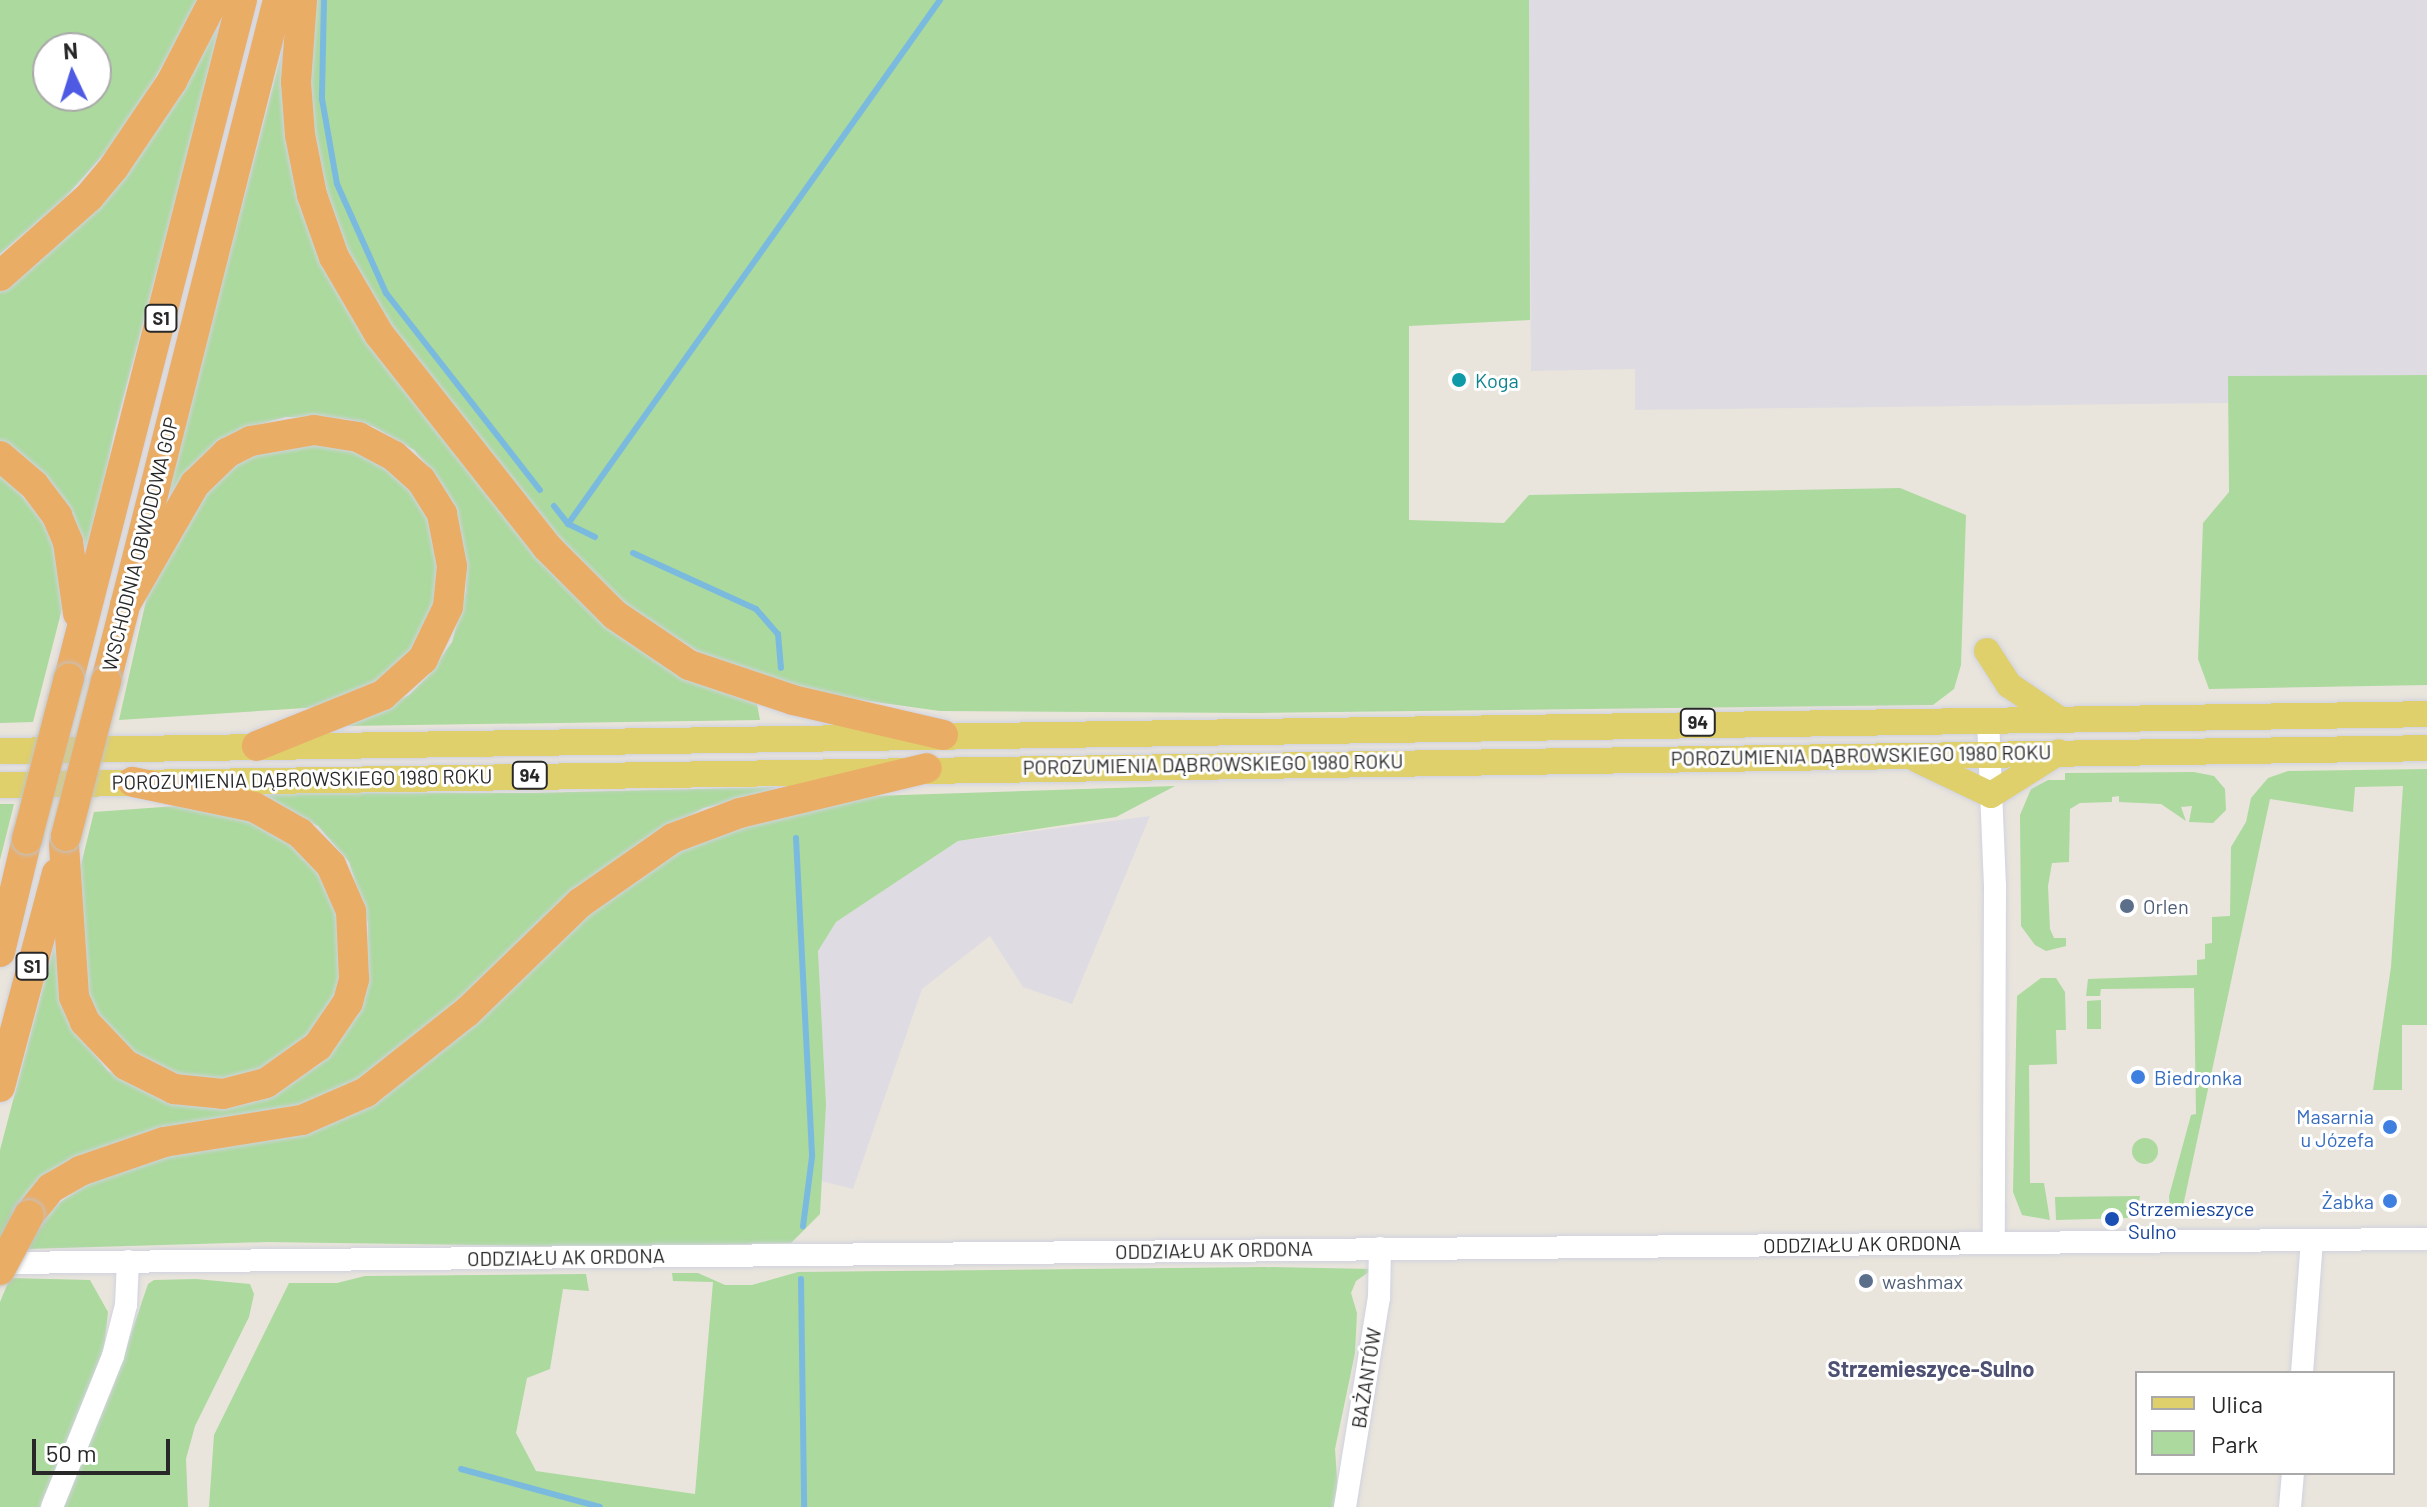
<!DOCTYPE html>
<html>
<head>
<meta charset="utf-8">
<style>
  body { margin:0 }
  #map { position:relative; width:2427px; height:1507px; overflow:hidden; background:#e9e5dc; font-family:Barlow,sans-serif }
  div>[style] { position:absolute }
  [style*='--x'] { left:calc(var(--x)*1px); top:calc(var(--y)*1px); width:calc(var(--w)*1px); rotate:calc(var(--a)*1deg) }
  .industrial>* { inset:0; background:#dedce2 }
  .green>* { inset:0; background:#acd99e }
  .round { border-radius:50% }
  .stream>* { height:6px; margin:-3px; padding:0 3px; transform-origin:3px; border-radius:3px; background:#7bbadf }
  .roads { filter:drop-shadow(0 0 2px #d1d2df) drop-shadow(0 0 2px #d1d2df) }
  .minor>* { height:22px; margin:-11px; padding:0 11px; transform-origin:11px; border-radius:11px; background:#fff }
  .major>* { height:26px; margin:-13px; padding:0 13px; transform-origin:13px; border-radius:13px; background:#dfd06b }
  .highway>* { height:30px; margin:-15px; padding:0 15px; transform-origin:15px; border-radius:15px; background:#eaad66 }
  .bridges { filter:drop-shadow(0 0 2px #c3c3c3) drop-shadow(0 0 2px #c3c3c3) }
  .highway-bridge>* { height:30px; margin:-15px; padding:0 15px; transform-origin:15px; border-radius:15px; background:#eaad66 }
  .dots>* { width:22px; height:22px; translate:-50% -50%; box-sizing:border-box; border:4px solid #fff; border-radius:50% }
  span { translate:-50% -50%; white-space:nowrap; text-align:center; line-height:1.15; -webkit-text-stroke:6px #fff; paint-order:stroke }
  .shield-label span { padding:2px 6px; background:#fff; border:2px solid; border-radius:6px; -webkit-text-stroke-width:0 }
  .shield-label { font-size:18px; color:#282828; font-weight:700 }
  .culture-label { font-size:20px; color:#0d838f }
  .left { translate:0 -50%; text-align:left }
  .street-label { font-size:20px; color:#282828 }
  .service-label { font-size:20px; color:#4e5e75 }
  .shop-label { font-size:20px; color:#366cbe }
  .right { translate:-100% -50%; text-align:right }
  .transit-label { font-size:20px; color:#164399 }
  .neighbourhood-label { font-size:22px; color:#4e5173; font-weight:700 }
  .legend { position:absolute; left:2135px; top:1371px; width:260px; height:104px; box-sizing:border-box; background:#fff; border:2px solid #a9a9a9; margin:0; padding:10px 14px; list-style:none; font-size:24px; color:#282828 }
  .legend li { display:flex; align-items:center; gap:16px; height:40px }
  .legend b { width:40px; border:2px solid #a9a9a9 }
  .north { position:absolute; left:32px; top:32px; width:80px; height:80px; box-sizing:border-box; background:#fff; border:2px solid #a9a9a9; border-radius:50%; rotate:356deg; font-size:22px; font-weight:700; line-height:32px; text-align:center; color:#282828 }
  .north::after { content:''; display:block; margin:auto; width:28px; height:36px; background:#4e5ae3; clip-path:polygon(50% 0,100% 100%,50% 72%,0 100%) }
  .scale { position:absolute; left:32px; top:1439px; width:138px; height:36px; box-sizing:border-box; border:4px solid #282828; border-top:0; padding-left:10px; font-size:24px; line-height:28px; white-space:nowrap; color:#282828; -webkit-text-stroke:6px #fff; paint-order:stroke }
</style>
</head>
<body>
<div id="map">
  <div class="industrial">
    <div style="clip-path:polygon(1529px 0,2427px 0,2427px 375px,2228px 376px,2228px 403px,1635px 410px,1635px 369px,1531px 371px)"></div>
    <div style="clip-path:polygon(1150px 816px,1072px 1004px,1023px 987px,990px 936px,922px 989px,853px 1189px,821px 1181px,826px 1104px,818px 950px,836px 922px,958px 841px)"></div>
  </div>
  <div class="green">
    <div style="clip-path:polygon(evenodd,0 0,202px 0,121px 135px,63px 200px,0 254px,0 0,48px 48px,96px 48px,96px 96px,48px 96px,48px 48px)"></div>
    <div style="clip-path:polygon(229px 0,114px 433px,89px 556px,84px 559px,0 445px,0 291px,21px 276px)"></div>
    <div style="clip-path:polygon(307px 0,1529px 0,1530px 320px,1409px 326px,1409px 520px,1504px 523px,1529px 495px,1900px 488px,1966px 515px,1961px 665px,1954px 689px,1933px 705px,1259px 713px,940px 711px,817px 694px,703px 655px,632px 610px,567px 551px,535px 517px,371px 299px,347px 257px,310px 141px)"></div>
    <div style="clip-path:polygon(285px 40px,298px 183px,520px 536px,610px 629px,699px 684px,757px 704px,760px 720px,345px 726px,409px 695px,428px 676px,452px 642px,466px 591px,466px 573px,433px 473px,414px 450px,374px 427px,346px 419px,286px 417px,240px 430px,161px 516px)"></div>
    <div style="clip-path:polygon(2427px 375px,2427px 685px,2209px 689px,2198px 659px,2203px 523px,2229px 492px,2228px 376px)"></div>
    <div style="clip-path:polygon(335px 441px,393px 464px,425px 501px,442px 591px,401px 671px,337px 706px,119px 720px,150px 583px,206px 485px,248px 455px)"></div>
    <div style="clip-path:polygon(0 469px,45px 523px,59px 554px,63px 605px,33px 722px,0 723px)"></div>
    <div style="clip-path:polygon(2427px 769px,2427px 1025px,2402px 1025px,2402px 1090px,2373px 1090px,2391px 967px,2403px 786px,2355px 787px,2353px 812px,2270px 799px,2182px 1211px,2219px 1213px,2219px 1217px,2178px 1218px,2170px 1211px,2169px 1196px,2191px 1115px,2196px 1114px,2194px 988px,2101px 989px,2100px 996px,2086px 996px,2088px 979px,2197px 975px,2197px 960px,2205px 959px,2205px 944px,2212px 943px,2212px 917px,2230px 916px,2231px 847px,2246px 822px,2251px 798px,2268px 778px,2288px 771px)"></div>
    <div style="clip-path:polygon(2194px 772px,2214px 776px,2225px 789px,2226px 810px,2213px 823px,2189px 822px,2192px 806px,2181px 807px,2186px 821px,2161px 804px,2119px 802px,2119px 796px,2112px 797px,2112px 802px,2080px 803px,2070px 809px,2069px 862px,2052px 863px,2048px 886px,2050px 929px,2054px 938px,2066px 938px,2066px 946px,2046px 951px,2035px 945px,2021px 926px,2020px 815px,2031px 789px,2048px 780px,2065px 780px,2065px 773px)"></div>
    <div style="clip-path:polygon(1175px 786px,1116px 817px,958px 841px,836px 922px,818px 951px,826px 1104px,820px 1214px,791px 1243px,610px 1247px,267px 1242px,27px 1249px,47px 1211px,91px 1181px,140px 1162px,292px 1132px,587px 908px,700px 838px,871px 796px)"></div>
    <div style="clip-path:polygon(772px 787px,785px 789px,704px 808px,642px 841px,382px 1068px,300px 1106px,143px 1135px,0 1239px,0 1150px,54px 945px,67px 1006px,83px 1040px,108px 1071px,180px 1104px,225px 1108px,255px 1102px,320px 1064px,358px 1015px,367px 975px,368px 923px,349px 862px,318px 826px,249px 792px,533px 793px)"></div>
    <div style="clip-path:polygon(0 804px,14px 804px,0 860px)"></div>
    <div style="clip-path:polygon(190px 805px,237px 814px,292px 841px,329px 883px,347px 952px,330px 1018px,261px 1076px,196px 1084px,152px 1066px,108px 1033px,86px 996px,78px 877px,94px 812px)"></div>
    <div style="clip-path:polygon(2041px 978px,2056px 978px,2065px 992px,2066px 1030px,2056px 1030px,2057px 1064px,2029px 1065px,2030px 1183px,2044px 1183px,2050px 1220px,2022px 1215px,2013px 1192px,2017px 996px)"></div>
    <div style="clip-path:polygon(2101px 1000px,2101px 1029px,2087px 1029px,2087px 1001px)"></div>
    <div class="round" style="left:2132px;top:1138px;width:26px;height:26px"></div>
    <div style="clip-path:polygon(2140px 1196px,2137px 1212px,2127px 1218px,2056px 1220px,2055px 1197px)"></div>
    <div style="clip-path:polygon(1264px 1267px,1373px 1269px,1356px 1281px,1351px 1293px,1357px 1313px,1355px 1353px,1335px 1449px,1339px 1507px,209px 1507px,214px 1435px,289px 1283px,337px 1283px,365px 1276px,586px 1274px,589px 1291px,563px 1289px,550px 1369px,527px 1378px,516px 1433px,536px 1471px,695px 1494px,713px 1282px,673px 1281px,672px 1273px,698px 1273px,725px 1285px,752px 1285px,798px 1272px)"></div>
    <div style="clip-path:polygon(10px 1278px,90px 1280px,108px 1312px,104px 1349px,40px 1507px,0 1507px,0 1302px)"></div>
    <div style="clip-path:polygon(196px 1279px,250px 1284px,254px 1294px,249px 1317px,195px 1426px,186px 1459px,188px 1507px,63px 1507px,113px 1387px,148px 1284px,154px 1280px)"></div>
  </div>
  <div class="stream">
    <div style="--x:324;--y:0;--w:99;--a:91.2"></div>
    <div style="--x:322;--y:99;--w:86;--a:80"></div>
    <div style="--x:337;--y:184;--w:120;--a:65.8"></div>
    <div style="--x:386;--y:293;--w:250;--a:52"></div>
    <div style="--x:554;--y:506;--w:23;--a:52"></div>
    <div style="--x:595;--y:537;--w:30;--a:-154"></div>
    <div style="--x:568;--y:524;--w:643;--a:-54.63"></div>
    <div style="--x:633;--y:553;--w:135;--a:24.5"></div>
    <div style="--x:756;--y:609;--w:33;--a:49"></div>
    <div style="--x:778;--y:634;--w:34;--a:85"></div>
    <div style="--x:796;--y:838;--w:319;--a:87.1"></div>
    <div style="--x:812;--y:1157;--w:70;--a:97.4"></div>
    <div style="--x:801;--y:1279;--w:228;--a:89.2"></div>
    <div style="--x:461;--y:1469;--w:144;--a:15.3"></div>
  </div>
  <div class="roads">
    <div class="minor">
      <div style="--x:1988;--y:719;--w:167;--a:87.6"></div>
      <div style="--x:1995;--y:886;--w:355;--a:90.2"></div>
      <div style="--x:0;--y:1263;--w:2427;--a:-0.57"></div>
      <div style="--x:2302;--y:1373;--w:133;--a:-85.7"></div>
      <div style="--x:52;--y:1507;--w:163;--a:-68"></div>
      <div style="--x:113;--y:1356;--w:53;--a:-75.7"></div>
      <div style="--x:126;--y:1305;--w:44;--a:-87.4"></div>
      <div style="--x:1345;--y:1507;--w:212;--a:-80.8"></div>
      <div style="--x:1379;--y:1298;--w:50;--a:-88.9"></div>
      <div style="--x:2290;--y:1507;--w:34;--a:-85"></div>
    </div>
    <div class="major">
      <div style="--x:1987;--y:651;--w:40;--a:57.1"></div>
      <div style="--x:2009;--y:685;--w:60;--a:34.2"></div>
      <div style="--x:0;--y:751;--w:2427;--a:-0.87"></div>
      <div style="--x:1916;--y:759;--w:83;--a:25.6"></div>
      <div style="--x:1991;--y:795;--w:80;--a:-32.3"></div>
      <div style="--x:0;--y:785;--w:2427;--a:-0.87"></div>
    </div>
    <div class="highway">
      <div style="--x:302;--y:0;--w:82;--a:94.2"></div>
      <div style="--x:296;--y:82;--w:53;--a:85.7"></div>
      <div style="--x:300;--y:135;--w:61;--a:78.7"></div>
      <div style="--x:312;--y:195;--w:66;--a:70.5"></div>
      <div style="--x:334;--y:257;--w:89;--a:59.7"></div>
      <div style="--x:379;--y:334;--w:271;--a:51.7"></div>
      <div style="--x:547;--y:547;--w:96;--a:45"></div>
      <div style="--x:615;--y:615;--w:89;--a:34"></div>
      <div style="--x:689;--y:665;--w:110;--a:18.6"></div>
      <div style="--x:793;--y:700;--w:154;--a:13.1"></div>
      <div style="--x:0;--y:276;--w:119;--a:-41.6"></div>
      <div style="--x:89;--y:197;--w:39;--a:-50"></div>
      <div style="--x:114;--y:167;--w:104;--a:-56"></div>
      <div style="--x:172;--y:81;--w:91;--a:-62.6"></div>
      <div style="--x:0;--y:456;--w:45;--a:40.5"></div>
      <div style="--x:34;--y:485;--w:39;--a:53"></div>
      <div style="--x:57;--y:516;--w:28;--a:67"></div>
      <div style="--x:68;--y:542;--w:72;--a:82"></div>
      <div style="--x:125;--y:605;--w:140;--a:-60"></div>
      <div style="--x:195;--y:484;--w:45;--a:-44.1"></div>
      <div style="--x:227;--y:453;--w:27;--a:-27"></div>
      <div style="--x:251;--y:441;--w:64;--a:-9.9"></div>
      <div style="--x:314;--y:430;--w:45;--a:9"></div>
      <div style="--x:358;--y:437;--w:41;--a:27.8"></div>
      <div style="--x:394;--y:456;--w:36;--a:42"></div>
      <div style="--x:421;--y:480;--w:40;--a:58"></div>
      <div style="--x:442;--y:514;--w:53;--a:79.1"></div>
      <div style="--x:452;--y:566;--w:41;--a:95.6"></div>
      <div style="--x:448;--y:607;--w:58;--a:115.7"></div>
      <div style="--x:423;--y:659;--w:54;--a:138"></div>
      <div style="--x:383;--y:695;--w:136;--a:158"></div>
      <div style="--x:69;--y:678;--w:700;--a:-75.69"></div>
      <div style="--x:106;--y:681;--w:702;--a:-75.83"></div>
      <div style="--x:64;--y:845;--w:152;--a:86.2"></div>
      <div style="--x:74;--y:997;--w:27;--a:66"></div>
      <div style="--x:85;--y:1022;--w:59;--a:46.4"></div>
      <div style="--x:126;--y:1065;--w:54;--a:26.6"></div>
      <div style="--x:174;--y:1089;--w:49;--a:5.8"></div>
      <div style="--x:223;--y:1094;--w:44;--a:-14.3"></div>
      <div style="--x:266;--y:1083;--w:64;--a:-35.4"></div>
      <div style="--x:318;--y:1046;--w:53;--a:-55.7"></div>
      <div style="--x:348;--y:1002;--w:24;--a:-75"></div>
      <div style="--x:354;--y:979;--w:68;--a:-92.5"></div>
      <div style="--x:351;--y:911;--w:50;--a:-113.5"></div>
      <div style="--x:331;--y:865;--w:45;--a:-134.1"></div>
      <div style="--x:300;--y:833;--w:53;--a:-150.5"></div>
      <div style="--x:254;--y:807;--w:124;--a:-168.3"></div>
      <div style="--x:0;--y:952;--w:116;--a:-76.6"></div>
      <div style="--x:0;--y:1087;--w:221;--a:-75.1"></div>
      <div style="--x:29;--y:1215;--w:35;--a:-51"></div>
      <div style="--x:51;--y:1188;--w:34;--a:-30"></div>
      <div style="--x:80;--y:1171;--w:89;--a:-19"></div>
      <div style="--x:164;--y:1142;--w:140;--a:-9.1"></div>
      <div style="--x:302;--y:1120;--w:70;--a:-23.6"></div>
      <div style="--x:366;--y:1092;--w:129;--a:-38.4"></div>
      <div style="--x:467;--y:1012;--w:157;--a:-44"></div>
      <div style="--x:580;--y:903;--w:113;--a:-35"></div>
      <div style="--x:673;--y:838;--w:72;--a:-20.5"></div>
      <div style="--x:740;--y:813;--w:192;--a:-13.5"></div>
    </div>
  </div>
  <div class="bridges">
    <div class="highway-bridge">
      <div style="--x:66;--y:836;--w:160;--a:-75.5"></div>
      <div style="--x:27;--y:839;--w:166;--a:-75.4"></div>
      <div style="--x:0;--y:1270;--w:62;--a:-62.2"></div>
    </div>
  </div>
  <div class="dots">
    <div style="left:1459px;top:380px;background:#0f9aa8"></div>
    <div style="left:2127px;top:906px;background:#5c6f8a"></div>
    <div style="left:2138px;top:1077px;background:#3f7fe0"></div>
    <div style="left:2390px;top:1127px;background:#3f7fe0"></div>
    <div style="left:2390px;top:1201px;background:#3f7fe0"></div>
    <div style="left:2112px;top:1219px;background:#1a4fb4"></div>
    <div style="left:1866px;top:1281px;background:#5c6f8a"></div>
  </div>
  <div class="shield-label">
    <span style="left:161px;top:318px">S1</span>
    <span style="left:1698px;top:722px">94</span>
    <span style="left:530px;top:775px">94</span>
    <span style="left:32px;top:966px">S1</span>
  </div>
  <div class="culture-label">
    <span class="left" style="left:1475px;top:380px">Koga</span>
  </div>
  <div class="street-label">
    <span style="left:140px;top:544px;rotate:-76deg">WSCHODNIA OBWODOWA GOP</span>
    <span style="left:1861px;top:755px;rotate:-1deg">POROZUMIENIA DĄBROWSKIEGO 1980 ROKU</span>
    <span style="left:1213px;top:764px;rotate:-1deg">POROZUMIENIA DĄBROWSKIEGO 1980 ROKU</span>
    <span style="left:302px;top:779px;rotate:-1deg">POROZUMIENIA DĄBROWSKIEGO 1980 ROKU</span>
    <span style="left:1862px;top:1244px;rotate:-1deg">ODDZIAŁU AK ORDONA</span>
    <span style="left:1214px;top:1250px;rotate:-1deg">ODDZIAŁU AK ORDONA</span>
    <span style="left:566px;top:1257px;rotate:-1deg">ODDZIAŁU AK ORDONA</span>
    <span style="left:1366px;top:1378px;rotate:-81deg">BAŻANTÓW</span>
  </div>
  <div class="service-label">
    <span class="left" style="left:2143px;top:906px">Orlen</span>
    <span class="left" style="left:1882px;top:1281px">washmax</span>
  </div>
  <div class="shop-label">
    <span class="left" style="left:2154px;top:1077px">Biedronka</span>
    <span class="right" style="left:2374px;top:1128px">Masarnia<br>u Józefa</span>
    <span class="right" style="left:2374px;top:1201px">Żabka</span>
  </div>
  <div class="transit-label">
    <span class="left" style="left:2128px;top:1220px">Strzemieszyce<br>Sulno</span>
  </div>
  <div class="neighbourhood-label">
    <span style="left:1931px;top:1369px">Strzemieszyce-Sulno</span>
  </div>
  <ul class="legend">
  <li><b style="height:10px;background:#dfd06b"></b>Ulica</li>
  <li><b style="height:22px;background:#acd99e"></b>Park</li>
  </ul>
  <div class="north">N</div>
  <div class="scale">50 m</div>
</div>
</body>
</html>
